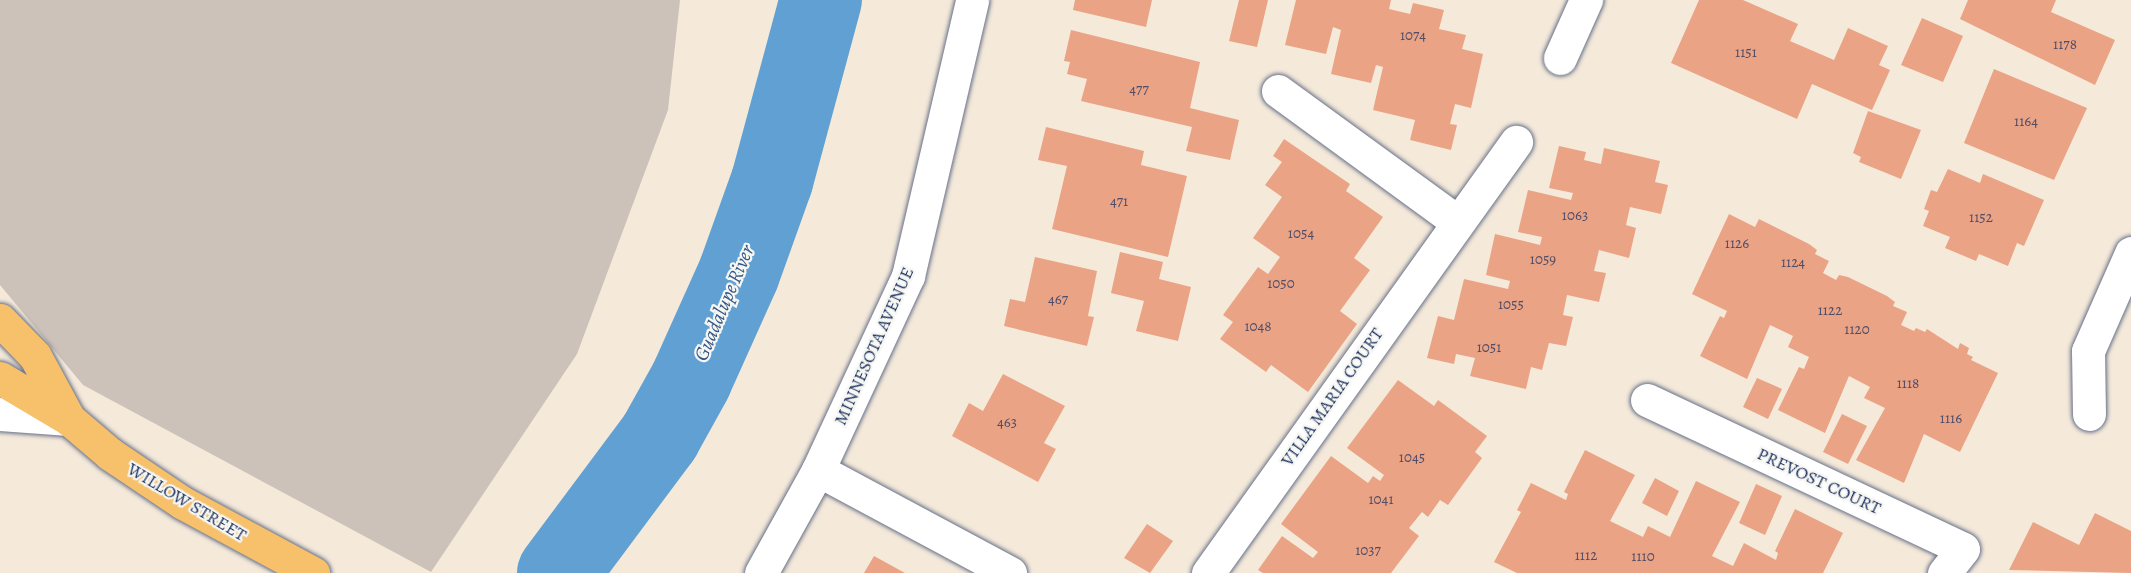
<!DOCTYPE html>
<html>
<head>
<meta charset="utf-8">
<style>
  body { margin:0 }
  #map { position:relative; width:2131px; height:573px; overflow:hidden; background:#f5eada; font-family:Alegreya,serif }
  div>[style] { position:absolute }
  [style*='--x'] { left:calc(var(--x)*1px); top:calc(var(--y)*1px); width:calc(var(--w)*1px); rotate:calc(var(--a)*1deg) }
  .industrial>* { inset:0; background:#ccc2b9 }
  .river>* { height:82px; margin:-41px; padding:0 41px; transform-origin:41px; border-radius:41px; background:#61a0d3 }
  .building>* { inset:0; background:#eaa384 }
  .roads { filter:drop-shadow(0 0 2px #677089) drop-shadow(0 0 2px #677089) }
  .minor>* { height:33px; margin:-16.5px; padding:0 16.5px; transform-origin:16.5px; border-radius:16.5px; background:#fff }
  .major>* { height:33px; margin:-16.5px; padding:0 16.5px; transform-origin:16.5px; border-radius:16.5px; background:#f7c06b }
  span { translate:-50% -50%; white-space:nowrap; text-align:center; line-height:1.15; -webkit-text-stroke:4.5px #f6f6f2; paint-order:stroke }
  .number-label { font-size:15px; color:#4f4c68 }
  .number-label span { -webkit-text-stroke-width:0 }
  .street-label { font-size:18px; color:#1b2f5e }
  .water-label { font-size:20px; color:#345787; font-style:italic }
</style>
</head>
<body>
<div id="map">
  <div class="industrial">
    <div style="clip-path:polygon(0 0,680px 0,668px 110px,577px 354px,431px 572px,83px 385px,0 285px)"></div>
  </div>
  <div class="river">
    <div style="--x:558;--y:573;--w:171;--a:-53.3"></div>
    <div style="--x:660;--y:436;--w:64;--a:-61"></div>
    <div style="--x:691;--y:380;--w:117;--a:-65.8"></div>
    <div style="--x:739;--y:273;--w:98;--a:-70.3"></div>
    <div style="--x:772;--y:181;--w:188;--a:-74.9"></div>
  </div>
  <div class="building">
    <div style="clip-path:polygon(1075px 0,1152px 0,1146px 27px,1073px 10px)"></div>
    <div style="clip-path:polygon(1239px 0,1268px 0,1257px 47px,1229px 41px)"></div>
    <div style="clip-path:polygon(1296px 0,1391px 0,1389px 9px,1410px 14px,1413px 3px,1444px 10px,1439px 29px,1466px 35px,1462px 49px,1483px 54px,1471px 108px,1455px 104px,1450px 124px,1457px 125px,1451px 150px,1410px 140px,1415px 120px,1373px 110px,1383px 67px,1376px 65px,1371px 83px,1331px 74px,1341px 30px,1333px 27px,1326px 54px,1285px 45px)"></div>
    <div style="clip-path:polygon(1699px 0,1743px 0,1798px 24px,1790px 41px,1834px 60px,1848px 28px,1888px 46px,1879px 65px,1890px 70px,1872px 110px,1812px 84px,1797px 119px,1671px 63px)"></div>
    <div style="clip-path:polygon(1968px 0,2056px 0,2051px 12px,2115px 40px,2095px 85px,1960px 19px)"></div>
    <div style="clip-path:polygon(1922px 18px,1963px 36px,1943px 82px,1901px 65px)"></div>
    <div style="clip-path:polygon(1071px 30px,1200px 62px,1190px 108px,1239px 120px,1230px 160px,1186px 151px,1192px 127px,1081px 101px,1087px 79px,1067px 74px,1070px 62px,1064px 61px)"></div>
    <div style="clip-path:polygon(1994px 69px,2087px 108px,2054px 180px,1964px 143px)"></div>
    <div style="clip-path:polygon(1868px 111px,1921px 130px,1901px 179px,1859px 162px,1861px 157px,1853px 153px)"></div>
    <div style="clip-path:polygon(1046px 127px,1144px 151px,1141px 165px,1187px 176px,1168px 257px,1052px 229px,1067px 166px,1038px 160px)"></div>
    <div style="clip-path:polygon(1284px 139px,1350px 184px,1346px 191px,1383px 217px,1354px 258px,1370px 270px,1340px 311px,1357px 324px,1308px 392px,1271px 365px,1266px 372px,1220px 339px,1233px 322px,1223px 315px,1258px 267px,1268px 274px,1280px 257px,1253px 238px,1282px 197px,1265px 185px,1282px 162px,1273px 156px)"></div>
    <div style="clip-path:polygon(1559px 146px,1586px 152px,1584px 160px,1601px 164px,1604px 148px,1660px 161px,1655px 182px,1668px 185px,1661px 214px,1630px 207px,1626px 225px,1636px 228px,1629px 258px,1599px 250px,1594px 271px,1606px 273px,1599px 302px,1567px 295px,1563px 315px,1573px 317px,1566px 346px,1549px 343px,1542px 370px,1531px 367px,1526px 389px,1470px 376px,1475px 358px,1456px 354px,1454px 364px,1427px 358px,1438px 316px,1454px 320px,1464px 279px,1508px 289px,1510px 281px,1486px 275px,1495px 234px,1540px 245px,1542px 237px,1518px 232px,1528px 190px,1571px 200px,1573px 193px,1549px 188px)"></div>
    <div style="clip-path:polygon(1948px 169px,1980px 183px,1983px 174px,2044px 200px,2024px 246px,2017px 243px,2008px 266px,1979px 254px,1976px 261px,1945px 248px,1950px 237px,1923px 226px,1929px 211px,1924px 209px,1931px 190px,1937px 192px)"></div>
    <div style="clip-path:polygon(1729px 214px,1755px 227px,1759px 219px,1809px 244px,1817px 250px,1815px 254px,1829px 261px,1823px 273px,1836px 280px,1839px 275px,1848px 277px,1887px 296px,1895px 302px,1893px 306px,1907px 312px,1901px 325px,1914px 331px,1916px 328px,1925px 332px,1927px 329px,1958px 349px,1960px 343px,1969px 348px,1967px 354px,1973px 357px,1971px 360px,1998px 373px,1960px 452px,1924px 434px,1904px 483px,1856px 460px,1885px 408px,1864px 398px,1870px 387px,1849px 376px,1825px 433px,1778px 410px,1799px 367px,1804px 369px,1809px 357px,1788px 347px,1793px 336px,1770px 325px,1747px 379px,1700px 356px,1720px 316px,1724px 318px,1727px 311px,1692px 294px)"></div>
    <div style="clip-path:polygon(1120px 252px,1163px 262px,1159px 279px,1191px 287px,1178px 341px,1136px 331px,1144px 301px,1111px 293px)"></div>
    <div style="clip-path:polygon(1035px 257px,1097px 271px,1088px 316px,1094px 317px,1087px 346px,1004px 326px,1010px 299px,1025px 302px)"></div>
    <div style="clip-path:polygon(1003px 374px,1065px 406px,1044px 443px,1056px 449px,1038px 482px,952px 436px,969px 403px,983px 411px)"></div>
    <div style="clip-path:polygon(1757px 378px,1782px 389px,1768px 419px,1743px 407px)"></div>
    <div style="clip-path:polygon(1398px 380px,1434px 406px,1438px 400px,1487px 436px,1475px 452px,1482px 458px,1448px 505px,1440px 500px,1428px 517px,1422px 512px,1409px 528px,1419px 536px,1391px 573px,1263px 573px,1258px 570px,1282px 536px,1313px 558px,1318px 552px,1281px 524px,1331px 456px,1368px 483px,1373px 476px,1380px 481px,1384px 475px,1347px 448px)"></div>
    <div style="clip-path:polygon(1842px 414px,1867px 426px,1848px 464px,1823px 452px)"></div>
    <div style="clip-path:polygon(1585px 450px,1635px 475px,1610px 521px,1643px 537px,1648px 526px,1670px 537px,1696px 481px,1740px 502px,1712px 556px,1733px 566px,1744px 543px,1776px 560px,1778px 553px,1775px 551px,1795px 509px,1843px 533px,1823px 573px,1517px 573px,1494px 562px,1521px 512px,1517px 510px,1531px 483px,1566px 500px,1568px 494px,1564px 492px)"></div>
    <div style="clip-path:polygon(1655px 478px,1679px 491px,1667px 516px,1642px 503px)"></div>
    <div style="clip-path:polygon(1756px 484px,1782px 496px,1765px 535px,1739px 523px)"></div>
    <div style="clip-path:polygon(2095px 513px,2131px 531px,2131px 573px,2009px 570px,2033px 522px,2079px 545px)"></div>
    <div style="clip-path:polygon(1147px 524px,1173px 541px,1150px 573px,1124px 558px)"></div>
    <div style="clip-path:polygon(874px 556px,905px 573px,864px 573px)"></div>
  </div>
  <div class="roads">
    <div class="minor">
      <div style="--x:1560;--y:58;--w:64;--a:-65.9"></div>
      <div style="--x:1278;--y:91;--w:220;--a:36.1"></div>
      <div style="--x:1647;--y:400;--w:349;--a:25.2"></div>
      <div style="--x:1963;--y:549;--w:31;--a:128"></div>
      <div style="--x:0;--y:414;--w:69;--a:4.1"></div>
      <div style="--x:2089;--y:414;--w:63;--a:-90.9"></div>
      <div style="--x:2088;--y:351;--w:107;--a:-66.3"></div>
      <div style="--x:818;--y:470;--w:218;--a:28.2"></div>
      <div style="--x:761;--y:573;--w:118;--a:-61"></div>
      <div style="--x:818;--y:470;--w:214;--a:-65.1"></div>
      <div style="--x:908;--y:276;--w:283;--a:-76.9"></div>
      <div style="--x:1208;--y:573;--w:530;--a:-54.45"></div>
    </div>
    <div class="major">
      <div style="--x:0;--y:320;--w:50;--a:45.8"></div>
      <div style="--x:35;--y:356;--w:72;--a:61.6"></div>
      <div style="--x:0;--y:378;--w:80;--a:30.7"></div>
      <div style="--x:69;--y:419;--w:54;--a:40.5"></div>
      <div style="--x:110;--y:454;--w:88;--a:33.9"></div>
      <div style="--x:183;--y:503;--w:148;--a:28.3"></div>
    </div>
  </div>
  <div class="number-label">
    <span style="left:1413px;top:36px">1074</span>
    <span style="left:2065px;top:45px">1178</span>
    <span style="left:1746px;top:53px">1151</span>
    <span style="left:1139px;top:90px">477</span>
    <span style="left:2026px;top:122px">1164</span>
    <span style="left:1119px;top:202px">471</span>
    <span style="left:1575px;top:216px">1063</span>
    <span style="left:1981px;top:218px">1152</span>
    <span style="left:1301px;top:234px">1054</span>
    <span style="left:1737px;top:244px">1126</span>
    <span style="left:1543px;top:260px">1059</span>
    <span style="left:1793px;top:263px">1124</span>
    <span style="left:1281px;top:284px">1050</span>
    <span style="left:1058px;top:300px">467</span>
    <span style="left:1511px;top:305px">1055</span>
    <span style="left:1830px;top:311px">1122</span>
    <span style="left:1258px;top:327px">1048</span>
    <span style="left:1857px;top:330px">1120</span>
    <span style="left:1489px;top:348px">1051</span>
    <span style="left:1908px;top:384px">1118</span>
    <span style="left:1951px;top:419px">1116</span>
    <span style="left:1007px;top:423px">463</span>
    <span style="left:1412px;top:458px">1045</span>
    <span style="left:1381px;top:500px">1041</span>
    <span style="left:1368px;top:551px">1037</span>
    <span style="left:1586px;top:556px">1112</span>
    <span style="left:1643px;top:557px">1110</span>
  </div>
  <div class="street-label">
    <span style="left:874px;top:346px;rotate:-66deg">MINNESOTA AVENUE</span>
    <span style="left:1332px;top:397px;rotate:-55deg">VILLA MARIA COURT</span>
    <span style="left:1819px;top:481px;rotate:25deg">PREVOST COURT</span>
    <span style="left:187px;top:502px;rotate:31deg">WILLOW STREET</span>
  </div>
  <div class="water-label">
    <span style="left:724px;top:303px;rotate:-67deg">Guadalupe River</span>
  </div>
</div>
</body>
</html>
